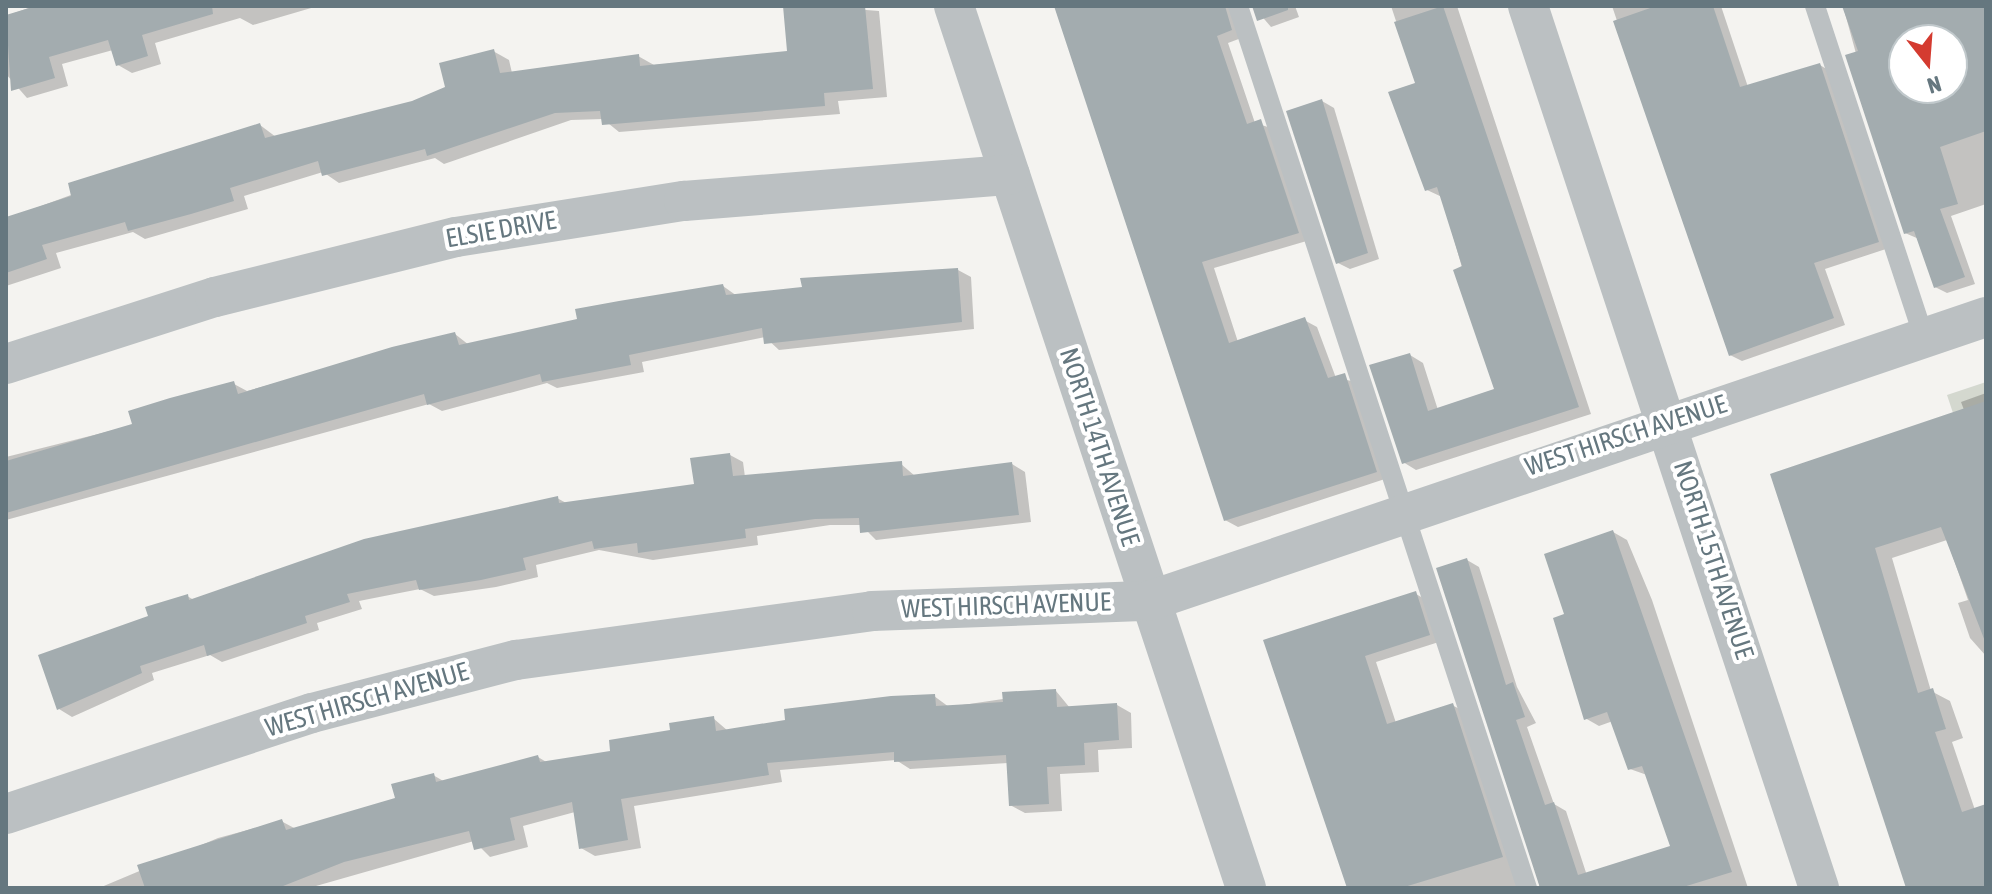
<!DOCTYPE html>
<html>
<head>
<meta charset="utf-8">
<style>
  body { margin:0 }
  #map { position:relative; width:1992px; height:894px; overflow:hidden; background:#f4f3f0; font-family:"Asap Condensed",sans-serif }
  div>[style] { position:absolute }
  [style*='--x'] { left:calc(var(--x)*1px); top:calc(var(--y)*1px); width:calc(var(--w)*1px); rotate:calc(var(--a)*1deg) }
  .green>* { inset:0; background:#d4d8cf }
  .shadow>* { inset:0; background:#0003 }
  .building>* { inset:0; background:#a3acaf }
  .lane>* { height:20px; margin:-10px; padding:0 10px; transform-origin:10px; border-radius:10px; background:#bbc0c2 }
  .street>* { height:40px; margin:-20px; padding:0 20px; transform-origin:20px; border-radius:20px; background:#bbc0c2 }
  span { translate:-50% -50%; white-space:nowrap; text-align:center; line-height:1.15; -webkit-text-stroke:8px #fff; paint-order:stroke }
  .street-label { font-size:26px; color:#65777f }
  .frame { position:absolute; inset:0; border:8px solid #65777f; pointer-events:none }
  .north { position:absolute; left:1888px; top:24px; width:80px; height:80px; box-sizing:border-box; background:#fff; border:2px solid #c1c9cc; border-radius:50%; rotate:163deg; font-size:22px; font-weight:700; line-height:32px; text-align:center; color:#65777f }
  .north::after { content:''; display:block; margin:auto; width:28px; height:36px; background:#d43b30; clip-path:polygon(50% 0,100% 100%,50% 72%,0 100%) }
</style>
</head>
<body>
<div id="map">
  <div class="green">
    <div style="clip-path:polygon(1986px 382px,1986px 512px,1947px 395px)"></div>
  </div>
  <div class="shadow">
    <div style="clip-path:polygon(34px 6px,318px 6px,253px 25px,240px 18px,155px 43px,161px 64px,132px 73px,118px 65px,113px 50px,62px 64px,68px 86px,27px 98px,6px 74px,6px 16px)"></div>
    <div style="clip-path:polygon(816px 6px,879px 11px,887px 97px,838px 101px,840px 114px,619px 132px,603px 119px,571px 120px,444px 164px,435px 158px,339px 183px,323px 172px,244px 196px,248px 209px,145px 239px,133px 232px,56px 253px,61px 268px,6px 286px,6px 219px,260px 125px,276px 137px,413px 102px,448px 88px,493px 51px,509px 60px,512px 73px,638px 56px,654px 65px,789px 53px)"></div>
    <div style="clip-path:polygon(1055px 6px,1242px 6px,1244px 37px,1228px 43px,1255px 123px,1274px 129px,1310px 240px,1214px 268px,1238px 342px,1304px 320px,1317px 327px,1336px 378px,1357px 382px,1388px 478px,1238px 527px,1225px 520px)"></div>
    <div style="clip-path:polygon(1253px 6px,1295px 6px,1299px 17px,1271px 27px)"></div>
    <div style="clip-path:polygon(1391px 6px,1457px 6px,1591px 414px,1416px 470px,1403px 462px,1410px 355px,1423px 363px,1438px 410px,1497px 391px,1442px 197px,1427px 190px,1417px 84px)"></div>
    <div style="clip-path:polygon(1612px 6px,1721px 6px,1748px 87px,1820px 65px,1831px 72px,1889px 248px,1825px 269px,1845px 325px,1742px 361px,1730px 355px)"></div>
    <div style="clip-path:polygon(evenodd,1843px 6px,1986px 6px,1986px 204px,1951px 216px,1975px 284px,1947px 293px,1935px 287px,1919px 239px,1905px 233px,1843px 6px,1904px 40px,1952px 40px,1952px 88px,1904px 88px,1904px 40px)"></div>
    <div style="clip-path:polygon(1322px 101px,1334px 108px,1379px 259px,1350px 269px,1338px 263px)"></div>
    <div style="clip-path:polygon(958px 270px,971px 277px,974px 329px,779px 350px,765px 337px,642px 362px,644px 372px,557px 388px,547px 383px,442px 411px,429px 404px,6px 520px,6px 457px,134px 425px,234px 384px,247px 391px,455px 334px,469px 345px,723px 286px,737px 296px)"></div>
    <div style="clip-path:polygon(1986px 393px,1986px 656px,1970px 638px,1958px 603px,1968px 600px,1947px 540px,1892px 558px,1931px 691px,1950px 701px,1963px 738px,1952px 742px,1975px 810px,1986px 806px,1986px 888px,1909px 888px,1772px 475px,1964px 410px,1961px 402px)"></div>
    <div style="clip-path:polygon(730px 455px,743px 462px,745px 477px,901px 464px,915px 476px,1012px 464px,1025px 472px,1031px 522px,876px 540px,861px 525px,830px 525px,757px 536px,758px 545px,653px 560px,599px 550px,536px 565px,538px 577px,496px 587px,434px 596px,420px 589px,359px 601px,362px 609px,317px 623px,319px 630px,222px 662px,210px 655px,152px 673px,154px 680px,72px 717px,59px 709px,151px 617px,187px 596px,194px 600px,557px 498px,568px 504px,696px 485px)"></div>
    <div style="clip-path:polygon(1613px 532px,1627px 540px,1652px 600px,1748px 888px,1622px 888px,1672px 847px,1647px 775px,1630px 769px,1613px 721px,1599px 726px,1585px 718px,1567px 616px)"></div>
    <div style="clip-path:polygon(1467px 560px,1479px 567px,1517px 687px,1536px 723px,1527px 727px,1554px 804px,1566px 811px,1591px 888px,1540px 888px)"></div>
    <div style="clip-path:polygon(1416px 594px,1428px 601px,1442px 641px,1376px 662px,1396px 723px,1452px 705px,1465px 712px,1523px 888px,1348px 888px,1265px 642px)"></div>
    <div style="clip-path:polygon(1056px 691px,1070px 708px,1117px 705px,1131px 713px,1132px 748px,1098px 750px,1099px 772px,1060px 774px,1062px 811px,1025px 813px,1010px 805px,1008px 763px,910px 769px,896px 760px,780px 770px,782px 782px,634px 806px,641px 848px,595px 856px,581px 848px,575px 812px,523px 826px,528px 847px,490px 857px,474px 841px,309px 888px,99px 888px,218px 838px,281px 821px,296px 829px,397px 800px,433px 775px,445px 782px,538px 757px,548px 763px,612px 752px,713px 718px,728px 731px,934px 696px,949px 707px)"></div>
    <div style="clip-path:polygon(953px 886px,955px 888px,884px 888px)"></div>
  </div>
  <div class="building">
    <div style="clip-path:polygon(36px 6px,212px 6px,213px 14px,142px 35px,148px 56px,116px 66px,108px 40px,49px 57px,55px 78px,11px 91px,6px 15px)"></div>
    <div style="clip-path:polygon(783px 6px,865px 6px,873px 89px,824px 93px,825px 106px,602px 125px,600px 111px,555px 113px,427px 156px,425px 149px,322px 176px,318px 161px,230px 188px,234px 201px,191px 214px,128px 231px,125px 222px,42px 245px,47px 259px,6px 273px,6px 217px,71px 196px,68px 183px,260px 123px,265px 138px,412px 101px,445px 87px,439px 63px,494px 49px,500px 73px,639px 54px,640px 66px,787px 51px)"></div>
    <div style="clip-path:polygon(1054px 6px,1225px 6px,1232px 30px,1217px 36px,1247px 124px,1261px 119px,1299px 233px,1202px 262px,1229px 343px,1305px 317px,1328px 378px,1345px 373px,1377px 472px,1224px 521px)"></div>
    <div style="clip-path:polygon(1252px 6px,1288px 6px,1288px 10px,1257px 21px)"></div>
    <div style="clip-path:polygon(1443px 6px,1579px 407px,1402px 464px,1369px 365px,1410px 353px,1428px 411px,1494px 389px,1453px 270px,1462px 266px,1437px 187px,1425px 191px,1388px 92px,1415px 83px,1394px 22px)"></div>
    <div style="clip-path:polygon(1656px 6px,1713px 6px,1740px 87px,1820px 63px,1879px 242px,1814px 263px,1834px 318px,1729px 356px,1613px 21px)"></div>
    <div style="clip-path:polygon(evenodd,1842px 6px,1986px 6px,1986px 131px,1940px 147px,1958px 204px,1940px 209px,1965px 277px,1934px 288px,1914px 231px,1904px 234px,1845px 55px,1858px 51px,1842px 6px,1904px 40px,1952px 40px,1952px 88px,1904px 88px,1904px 40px)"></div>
    <div style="clip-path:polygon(1322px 99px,1368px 253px,1336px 264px,1286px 111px)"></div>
    <div style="clip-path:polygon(958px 268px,962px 322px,764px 344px,762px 328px,629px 355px,631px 365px,542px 382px,540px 374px,427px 405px,424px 394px,6px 513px,6px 461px,132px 424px,128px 411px,170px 398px,234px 381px,238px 394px,392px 347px,455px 332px,459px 345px,577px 319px,575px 309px,619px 301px,723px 284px,726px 295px,802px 287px,800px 278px)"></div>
    <div style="clip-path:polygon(1986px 401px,1986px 644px,1941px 527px,1875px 548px,1918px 693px,1933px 688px,1946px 729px,1935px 732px,1962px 812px,1986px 804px,1986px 888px,1906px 888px,1770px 474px)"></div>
    <div style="clip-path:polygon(730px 453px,733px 476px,902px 461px,903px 476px,1012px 462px,1019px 515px,860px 533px,859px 518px,815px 519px,745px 529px,746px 538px,638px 553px,637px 543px,594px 549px,592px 541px,523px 558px,526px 570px,481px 580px,419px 590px,416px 580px,347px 594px,350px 602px,305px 616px,307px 623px,207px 656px,204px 645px,140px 666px,142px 673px,57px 710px,38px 655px,148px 616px,145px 607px,188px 594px,189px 600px,364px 539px,558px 496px,559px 503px,694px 484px,690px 458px)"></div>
    <div style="clip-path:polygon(1613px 530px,1732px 872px,1680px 888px,1540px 888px,1436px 568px,1467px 558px,1506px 685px,1513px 682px,1525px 717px,1516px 720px,1545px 805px,1554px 802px,1578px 875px,1670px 846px,1642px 766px,1628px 770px,1607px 712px,1584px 720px,1553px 618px,1564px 614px,1544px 554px)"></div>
    <div style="clip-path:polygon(1416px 591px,1430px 635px,1365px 656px,1387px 724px,1453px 703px,1503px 857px,1401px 888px,1347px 888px,1263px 640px)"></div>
    <div style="clip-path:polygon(1056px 689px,1057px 707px,1117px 703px,1119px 740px,1084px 743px,1085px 765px,1047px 767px,1049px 804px,1009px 806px,1006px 755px,894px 762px,894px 752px,767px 763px,769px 775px,621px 799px,628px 840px,579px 849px,572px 802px,510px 818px,515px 840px,474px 850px,469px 831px,344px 862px,278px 888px,145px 888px,137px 865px,282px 819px,286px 830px,395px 798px,391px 784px,434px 773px,436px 782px,538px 755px,540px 762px,610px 751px,609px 740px,670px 730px,669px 723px,714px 716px,716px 731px,785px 720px,784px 709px,891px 696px,935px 694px,936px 706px,1003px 702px,1002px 692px)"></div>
  </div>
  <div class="lane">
    <div style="--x:1238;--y:6;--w:928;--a:71.86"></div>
    <div style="--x:1815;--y:6;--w:349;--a:71.8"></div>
  </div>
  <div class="street">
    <div style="--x:954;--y:6;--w:929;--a:71.68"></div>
    <div style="--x:1528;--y:6;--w:929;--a:71.74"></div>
    <div style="--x:6;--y:364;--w:219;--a:-17.8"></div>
    <div style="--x:215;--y:297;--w:248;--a:-14"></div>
    <div style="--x:456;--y:237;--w:231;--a:-9"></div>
    <div style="--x:684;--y:201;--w:327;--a:-4.6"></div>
    <div style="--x:6;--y:814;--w:322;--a:-18.3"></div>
    <div style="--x:312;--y:713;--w:211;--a:-14.6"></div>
    <div style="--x:516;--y:660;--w:359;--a:-7.8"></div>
    <div style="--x:872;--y:611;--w:277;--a:-2.1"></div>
    <div style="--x:1149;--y:601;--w:884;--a:-18.74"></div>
  </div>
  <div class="street-label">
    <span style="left:501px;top:230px;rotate:-10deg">ELSIE DRIVE</span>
    <span style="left:1626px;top:436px;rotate:-18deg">WEST HIRSCH AVENUE</span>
    <span style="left:1099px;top:447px;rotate:72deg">NORTH 14TH AVENUE</span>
    <span style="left:1713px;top:560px;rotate:72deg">NORTH 15TH AVENUE</span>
    <span style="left:1006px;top:606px;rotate:-2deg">WEST HIRSCH AVENUE</span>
    <span style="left:367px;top:700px;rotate:-16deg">WEST HIRSCH AVENUE</span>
  </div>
  <div class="frame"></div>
  <div class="north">N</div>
</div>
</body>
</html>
